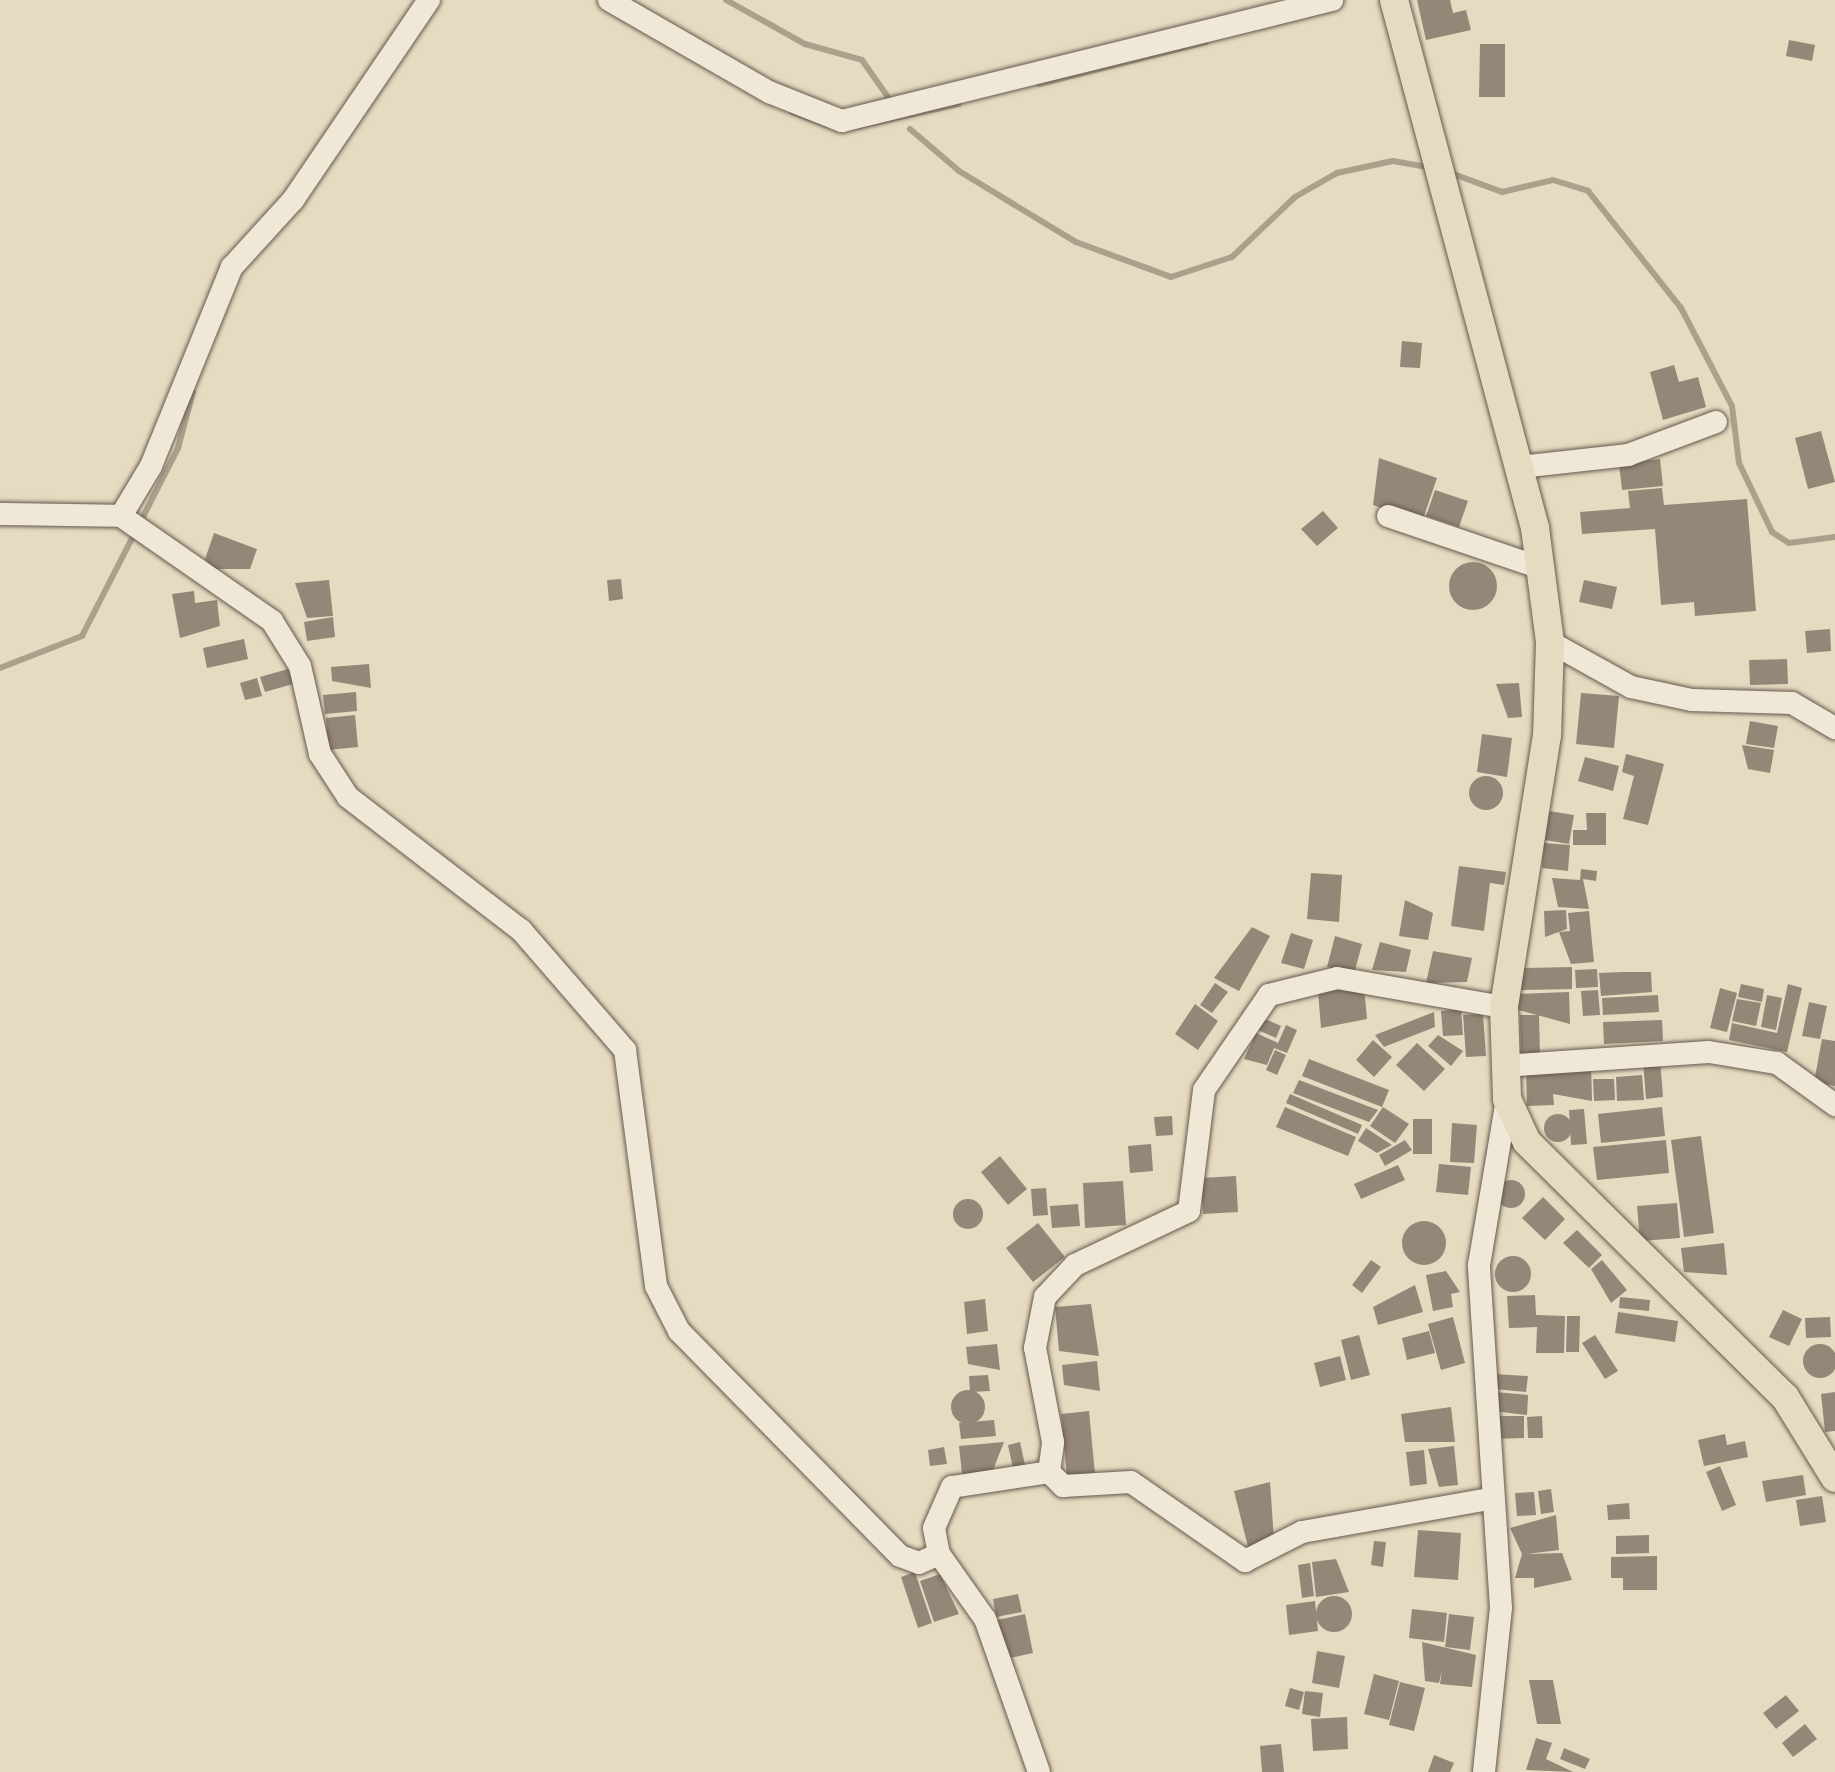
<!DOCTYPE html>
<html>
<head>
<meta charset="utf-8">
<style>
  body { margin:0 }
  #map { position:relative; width:1835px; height:1772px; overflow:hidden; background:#e6dbc1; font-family:Alegreya,serif }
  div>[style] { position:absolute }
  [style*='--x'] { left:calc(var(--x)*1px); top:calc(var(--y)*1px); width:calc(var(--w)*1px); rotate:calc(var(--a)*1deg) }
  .stream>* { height:6px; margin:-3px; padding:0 3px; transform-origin:3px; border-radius:3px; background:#aca08c }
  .building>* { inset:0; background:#948777 }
  .round { border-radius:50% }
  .roads { filter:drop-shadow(0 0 2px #66584d) drop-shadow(0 0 2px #66584d) }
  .minor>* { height:22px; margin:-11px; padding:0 11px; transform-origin:11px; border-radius:11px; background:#efe8d7 }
  .major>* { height:28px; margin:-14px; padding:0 14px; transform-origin:14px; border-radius:14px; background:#e6dbc1 }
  span { translate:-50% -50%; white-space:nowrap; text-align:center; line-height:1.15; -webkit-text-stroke:10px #efe8d7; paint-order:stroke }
</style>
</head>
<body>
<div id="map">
  <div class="stream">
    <div style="--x:726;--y:0;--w:90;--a:29.1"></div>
    <div style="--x:805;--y:44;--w:59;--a:15.7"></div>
    <div style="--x:862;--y:60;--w:49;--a:55"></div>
    <div style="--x:1039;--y:84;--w:172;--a:-14.1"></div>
    <div style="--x:792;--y:112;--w:37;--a:20"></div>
    <div style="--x:854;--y:127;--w:107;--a:-12.4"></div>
    <div style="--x:910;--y:129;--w:65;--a:40.6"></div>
    <div style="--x:959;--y:171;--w:137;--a:31.3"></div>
    <div style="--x:1076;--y:242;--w:101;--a:20.2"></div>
    <div style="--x:1171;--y:277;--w:64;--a:-18.2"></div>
    <div style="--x:1232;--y:257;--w:87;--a:-43.6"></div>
    <div style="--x:1295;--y:197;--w:48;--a:-29.7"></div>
    <div style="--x:1337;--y:173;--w:57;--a:-12.1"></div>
    <div style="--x:1393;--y:161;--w:39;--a:10"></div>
    <div style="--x:1448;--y:172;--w:58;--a:20.3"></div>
    <div style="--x:1502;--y:192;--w:52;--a:-13.2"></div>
    <div style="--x:1553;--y:180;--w:37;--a:17"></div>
    <div style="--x:1588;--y:191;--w:149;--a:51.5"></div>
    <div style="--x:1681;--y:308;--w:110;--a:62.5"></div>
    <div style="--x:1732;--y:406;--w:57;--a:83"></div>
    <div style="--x:1739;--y:463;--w:76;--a:64.4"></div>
    <div style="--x:1772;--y:532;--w:20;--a:33"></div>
    <div style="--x:1789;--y:543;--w:46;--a:-7.4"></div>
    <div style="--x:0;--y:668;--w:88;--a:-21.3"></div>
    <div style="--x:82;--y:636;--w:211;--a:-62.9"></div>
    <div style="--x:178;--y:448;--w:58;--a:-75"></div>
  </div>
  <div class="building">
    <div style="clip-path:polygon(1417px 0,1450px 0,1453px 13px,1466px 10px,1471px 30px,1426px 40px)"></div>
    <div style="clip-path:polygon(1789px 40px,1815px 45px,1812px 61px,1786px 56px)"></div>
    <div style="clip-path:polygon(1480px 44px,1505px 44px,1505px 97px,1479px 97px)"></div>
    <div style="clip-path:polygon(1402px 341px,1422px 343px,1420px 368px,1400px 367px)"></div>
    <div style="clip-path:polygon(1674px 365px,1679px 382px,1698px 377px,1706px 407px,1663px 420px,1650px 372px)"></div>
    <div style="clip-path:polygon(1821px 431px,1835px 482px,1808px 489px,1795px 438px)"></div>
    <div style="clip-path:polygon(1379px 458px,1437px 478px,1422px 522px,1373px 505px)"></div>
    <div style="clip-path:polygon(1660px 459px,1663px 486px,1622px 490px,1619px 464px)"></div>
    <div style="clip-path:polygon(1662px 488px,1664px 505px,1747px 499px,1756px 611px,1695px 616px,1694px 602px,1661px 605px,1655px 529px,1582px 534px,1580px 512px,1630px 508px,1628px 491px)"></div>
    <div style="clip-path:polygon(1435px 490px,1468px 501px,1459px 527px,1426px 516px)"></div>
    <div style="clip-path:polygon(1323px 511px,1338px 528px,1317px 546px,1301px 529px)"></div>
    <div style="clip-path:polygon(214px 533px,257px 549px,250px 569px,213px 569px,205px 559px)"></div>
    <div class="round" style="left:1449px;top:562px;width:48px;height:48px"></div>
    <div style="clip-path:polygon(621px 579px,623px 599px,609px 601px,607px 580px)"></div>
    <div style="clip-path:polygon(329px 580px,333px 616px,307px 618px,295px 583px)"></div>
    <div style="clip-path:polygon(1584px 580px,1617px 587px,1612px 609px,1579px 602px)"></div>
    <div style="clip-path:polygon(194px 591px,195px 603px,217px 600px,220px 626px,180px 638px,172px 594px)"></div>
    <div style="clip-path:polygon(333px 617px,335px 637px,307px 641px,304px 622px)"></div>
    <div style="clip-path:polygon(1830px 629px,1831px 651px,1807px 653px,1805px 631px)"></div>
    <div style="clip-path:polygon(244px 639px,248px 659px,207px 668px,203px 648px)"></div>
    <div style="clip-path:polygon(1787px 659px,1788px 684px,1750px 685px,1749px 660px)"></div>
    <div style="clip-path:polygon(369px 664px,371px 688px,332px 681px,331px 667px)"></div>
    <div style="clip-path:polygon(288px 669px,293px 684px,265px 692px,260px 677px)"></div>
    <div style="clip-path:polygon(257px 678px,262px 696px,245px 700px,240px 683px)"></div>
    <div style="clip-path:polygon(1519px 683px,1522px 717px,1508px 718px,1496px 684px)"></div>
    <div style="clip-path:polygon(356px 692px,357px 711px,325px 714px,323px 695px)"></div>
    <div style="clip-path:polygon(1581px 693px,1619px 696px,1614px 748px,1576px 744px)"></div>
    <div style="clip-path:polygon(355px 715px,358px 747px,328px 750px,326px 718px)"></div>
    <div style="clip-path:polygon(1750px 721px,1778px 726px,1774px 748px,1746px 744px)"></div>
    <div style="clip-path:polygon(1482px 734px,1512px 738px,1507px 777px,1477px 772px)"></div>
    <div style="clip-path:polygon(1742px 745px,1774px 750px,1770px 773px,1748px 769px)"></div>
    <div style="clip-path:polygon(1626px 754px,1664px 764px,1648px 825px,1623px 819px,1634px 776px,1622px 772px)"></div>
    <div style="clip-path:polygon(1585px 757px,1619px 766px,1613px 791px,1578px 781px)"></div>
    <div class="round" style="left:1469px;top:776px;width:34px;height:34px"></div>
    <div style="clip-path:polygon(1549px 811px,1574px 815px,1569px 844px,1545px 840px)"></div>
    <div style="clip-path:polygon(1586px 813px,1606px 813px,1606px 845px,1573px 845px,1573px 830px,1587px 830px)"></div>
    <div style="clip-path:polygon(1544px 843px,1570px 845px,1568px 871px,1542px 868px)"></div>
    <div style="clip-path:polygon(1459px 866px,1506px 872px,1504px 885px,1490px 883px,1484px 931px,1451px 926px)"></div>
    <div style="clip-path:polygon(1581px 869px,1597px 871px,1596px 881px,1583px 879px,1589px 909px,1558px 907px,1552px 878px,1580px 880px)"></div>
    <div style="clip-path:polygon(1311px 873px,1342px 875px,1339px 922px,1307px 919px)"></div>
    <div style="clip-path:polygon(1405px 900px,1433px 913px,1428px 940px,1399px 936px)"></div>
    <div style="clip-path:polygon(1566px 910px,1567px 929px,1545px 937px,1544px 911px)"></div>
    <div style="clip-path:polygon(1589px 911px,1594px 962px,1571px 964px,1559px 932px,1570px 931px,1568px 913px)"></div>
    <div style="clip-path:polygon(1252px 927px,1270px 936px,1239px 991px,1214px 978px)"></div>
    <div style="clip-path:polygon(1291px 933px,1313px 940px,1304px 969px,1281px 963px)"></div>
    <div style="clip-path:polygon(1335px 936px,1362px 944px,1354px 974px,1327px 967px)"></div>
    <div style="clip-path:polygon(1380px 942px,1411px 950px,1406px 972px,1372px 970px)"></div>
    <div style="clip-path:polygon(1433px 951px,1472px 958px,1467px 982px,1426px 983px)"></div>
    <div style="clip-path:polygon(1572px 967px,1572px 989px,1520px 990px,1520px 968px)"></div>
    <div style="clip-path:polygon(1597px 969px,1598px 987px,1576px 988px,1575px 970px)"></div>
    <div style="clip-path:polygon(1622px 972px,1651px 972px,1652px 992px,1601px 996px,1599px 973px)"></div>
    <div style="clip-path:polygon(1215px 983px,1228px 992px,1212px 1013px,1200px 1005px)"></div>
    <div style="clip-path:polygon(1741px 984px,1764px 989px,1762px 1002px,1738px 997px)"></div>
    <div style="clip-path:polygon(1788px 984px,1802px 988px,1787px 1052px,1729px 1040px,1732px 1023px,1777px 1033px)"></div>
    <div style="clip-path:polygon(1364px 987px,1367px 1019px,1321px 1028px,1318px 991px)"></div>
    <div style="clip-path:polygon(1720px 988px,1737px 993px,1727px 1032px,1710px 1028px)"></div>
    <div style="clip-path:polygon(1598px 990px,1600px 1015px,1583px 1016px,1581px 991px)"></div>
    <div style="clip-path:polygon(1569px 992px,1570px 1024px,1515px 1009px,1514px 994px)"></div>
    <div style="clip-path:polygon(1658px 995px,1659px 1012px,1603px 1015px,1602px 998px)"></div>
    <div style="clip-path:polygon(1767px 995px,1782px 998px,1776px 1030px,1761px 1027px)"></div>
    <div style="clip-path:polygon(1737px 999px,1761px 1003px,1756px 1026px,1732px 1021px)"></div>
    <div style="clip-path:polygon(1809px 1002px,1827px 1006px,1820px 1039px,1802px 1036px)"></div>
    <div style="clip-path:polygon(1195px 1004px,1218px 1021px,1198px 1050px,1175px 1034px)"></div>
    <div style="clip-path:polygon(1461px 1009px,1463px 1035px,1443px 1036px,1441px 1011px)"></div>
    <div style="clip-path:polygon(1434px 1012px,1435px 1027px,1384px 1047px,1375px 1035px)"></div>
    <div style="clip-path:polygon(1483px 1014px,1486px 1056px,1466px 1057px,1463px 1015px)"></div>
    <div style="clip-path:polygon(1520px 1015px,1539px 1015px,1540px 1054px,1521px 1054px)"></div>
    <div style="clip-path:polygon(1263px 1018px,1281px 1026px,1276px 1038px,1258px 1030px)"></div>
    <div style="clip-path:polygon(1662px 1020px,1663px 1041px,1604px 1044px,1603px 1022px)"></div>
    <div style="clip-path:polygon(1286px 1025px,1297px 1030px,1287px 1053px,1274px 1048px,1267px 1065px,1244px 1059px,1256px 1033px,1278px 1043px)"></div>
    <div style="clip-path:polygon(1438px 1035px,1463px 1051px,1451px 1066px,1428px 1046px)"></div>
    <div style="clip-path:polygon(1822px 1039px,1835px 1041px,1835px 1086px,1814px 1082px)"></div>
    <div style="clip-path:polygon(1373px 1040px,1392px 1057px,1374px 1077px,1356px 1060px)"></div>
    <div style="clip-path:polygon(1417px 1043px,1445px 1069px,1424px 1091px,1396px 1065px)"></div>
    <div style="clip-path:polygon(1275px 1050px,1286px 1055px,1277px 1075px,1266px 1070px)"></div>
    <div style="clip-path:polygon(1309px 1059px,1389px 1090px,1382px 1107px,1302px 1076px)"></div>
    <div style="clip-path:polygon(1660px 1059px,1663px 1097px,1646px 1099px,1643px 1061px)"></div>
    <div style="clip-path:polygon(1591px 1062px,1592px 1101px,1553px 1094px,1554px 1105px,1527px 1106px,1526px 1068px)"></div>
    <div style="clip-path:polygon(1642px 1075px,1644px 1100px,1617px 1101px,1616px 1077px)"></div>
    <div style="clip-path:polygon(1593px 1079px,1614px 1079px,1615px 1100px,1594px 1101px)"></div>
    <div style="clip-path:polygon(1299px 1080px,1378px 1110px,1369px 1122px,1293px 1093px)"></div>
    <div style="clip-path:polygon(1290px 1094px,1362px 1125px,1358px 1134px,1286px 1103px)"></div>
    <div style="clip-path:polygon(1285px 1107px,1356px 1137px,1348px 1156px,1276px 1127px)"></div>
    <div style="clip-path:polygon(1383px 1107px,1409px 1124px,1395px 1143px,1370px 1126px)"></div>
    <div style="clip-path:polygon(1662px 1107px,1665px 1136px,1601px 1143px,1598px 1114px)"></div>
    <div style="clip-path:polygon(1584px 1109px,1587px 1144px,1571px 1145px,1569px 1110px)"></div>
    <div class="round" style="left:1544px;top:1114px;width:28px;height:28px"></div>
    <div style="clip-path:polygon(1172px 1116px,1173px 1135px,1156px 1136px,1154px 1117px)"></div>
    <div style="clip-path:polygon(1413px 1119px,1432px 1119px,1432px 1154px,1413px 1154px)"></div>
    <div style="clip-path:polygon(1452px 1123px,1477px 1125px,1474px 1163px,1450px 1162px)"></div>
    <div style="clip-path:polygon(1366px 1128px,1392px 1145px,1377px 1153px,1358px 1141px)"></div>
    <div style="clip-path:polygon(1701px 1136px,1714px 1233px,1684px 1237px,1671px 1140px)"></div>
    <div style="clip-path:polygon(1405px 1140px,1412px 1150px,1385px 1166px,1379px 1155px)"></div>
    <div style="clip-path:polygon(1666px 1140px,1669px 1173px,1597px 1180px,1593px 1147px)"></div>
    <div style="clip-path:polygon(1151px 1144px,1153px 1171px,1130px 1173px,1128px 1146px)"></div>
    <div style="clip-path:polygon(1000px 1156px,1027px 1189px,1008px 1205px,981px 1172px)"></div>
    <div style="clip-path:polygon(1439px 1164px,1471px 1167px,1468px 1195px,1436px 1192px)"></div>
    <div style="clip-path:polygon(1398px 1165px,1405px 1180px,1361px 1199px,1354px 1184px)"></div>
    <div style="clip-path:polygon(1236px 1176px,1238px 1212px,1203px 1214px,1201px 1178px)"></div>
    <div class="round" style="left:1497px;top:1180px;width:28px;height:28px"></div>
    <div style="clip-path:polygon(1123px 1181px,1126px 1225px,1085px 1228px,1083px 1183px)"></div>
    <div style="clip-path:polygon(1046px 1188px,1048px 1215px,1033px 1216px,1031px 1189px)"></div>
    <div style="clip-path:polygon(1543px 1197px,1565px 1219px,1545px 1240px,1522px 1218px)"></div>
    <div class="round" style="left:953px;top:1199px;width:30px;height:30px"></div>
    <div style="clip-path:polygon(1677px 1203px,1680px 1238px,1640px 1241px,1637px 1206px)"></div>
    <div style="clip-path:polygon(1078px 1204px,1080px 1226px,1052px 1228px,1050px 1206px)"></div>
    <div class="round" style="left:1402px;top:1221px;width:44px;height:44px"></div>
    <div style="clip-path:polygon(1038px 1223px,1065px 1257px,1033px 1282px,1006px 1248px)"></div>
    <div style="clip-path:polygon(1577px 1230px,1602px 1255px,1589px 1268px,1563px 1243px)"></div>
    <div style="clip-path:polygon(1724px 1243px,1727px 1275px,1684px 1272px,1681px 1248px)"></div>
    <div class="round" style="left:1495px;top:1256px;width:36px;height:36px"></div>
    <div style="clip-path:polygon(1371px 1260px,1381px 1267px,1362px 1293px,1352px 1285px)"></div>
    <div style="clip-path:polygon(1602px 1260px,1627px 1290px,1611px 1303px,1591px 1269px)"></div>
    <div style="clip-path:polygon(1446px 1271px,1460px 1292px,1451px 1294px,1453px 1307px,1433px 1311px,1426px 1275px)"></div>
    <div style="clip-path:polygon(1415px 1285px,1423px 1312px,1378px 1325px,1373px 1307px)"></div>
    <div style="clip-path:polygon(1535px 1295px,1536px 1315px,1565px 1316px,1564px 1353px,1536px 1353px,1537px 1327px,1509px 1328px,1507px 1296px)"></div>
    <div style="clip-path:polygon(1620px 1297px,1650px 1300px,1649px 1311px,1619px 1308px)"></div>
    <div style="clip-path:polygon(985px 1299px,988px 1331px,967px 1334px,964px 1302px)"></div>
    <div style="clip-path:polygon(1091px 1304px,1099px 1356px,1059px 1351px,1055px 1307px)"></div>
    <div style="clip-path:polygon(1783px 1310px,1802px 1319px,1789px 1346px,1769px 1337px)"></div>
    <div style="clip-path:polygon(1618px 1312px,1678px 1321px,1675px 1342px,1615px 1333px)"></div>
    <div style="clip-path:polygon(1567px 1316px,1580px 1316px,1579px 1352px,1566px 1352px)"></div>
    <div style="clip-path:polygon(1453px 1317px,1465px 1363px,1441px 1370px,1428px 1324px)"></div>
    <div style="clip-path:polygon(1830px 1317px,1831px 1337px,1806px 1338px,1805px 1318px)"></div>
    <div style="clip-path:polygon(1429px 1331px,1435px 1353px,1407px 1360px,1402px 1338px)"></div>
    <div style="clip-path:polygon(1359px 1335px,1370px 1375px,1351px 1380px,1341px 1340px)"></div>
    <div style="clip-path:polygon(1595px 1335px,1618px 1371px,1605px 1379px,1582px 1343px)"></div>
    <div class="round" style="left:1803px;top:1344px;width:34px;height:34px"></div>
    <div style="clip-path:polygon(997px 1344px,1000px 1370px,968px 1364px,966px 1347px)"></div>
    <div style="clip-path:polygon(1340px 1356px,1346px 1380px,1320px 1387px,1314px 1363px)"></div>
    <div style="clip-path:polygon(1097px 1361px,1100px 1391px,1064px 1385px,1062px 1365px)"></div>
    <div style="clip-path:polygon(1495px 1374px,1528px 1376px,1526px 1392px,1494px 1389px)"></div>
    <div style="clip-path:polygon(988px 1375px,990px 1391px,970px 1392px,969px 1376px)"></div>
    <div class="round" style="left:951px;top:1390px;width:34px;height:34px"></div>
    <div style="clip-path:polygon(1495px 1392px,1528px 1395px,1527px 1415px,1493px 1411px)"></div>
    <div style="clip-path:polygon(1835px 1392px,1835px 1431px,1825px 1432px,1821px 1394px)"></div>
    <div style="clip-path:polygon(1451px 1407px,1455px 1442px,1405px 1442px,1401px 1414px)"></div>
    <div style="clip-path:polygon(1089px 1411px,1095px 1474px,1067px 1477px,1061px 1414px)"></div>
    <div style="clip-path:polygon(1494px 1416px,1524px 1416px,1524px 1438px,1494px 1439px)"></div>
    <div style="clip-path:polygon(1542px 1416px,1543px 1438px,1528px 1438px,1527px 1417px)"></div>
    <div style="clip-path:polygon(994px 1420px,996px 1436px,961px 1439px,959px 1423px)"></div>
    <div style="clip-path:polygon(1725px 1434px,1727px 1445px,1745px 1441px,1748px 1457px,1704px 1466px,1698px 1440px)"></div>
    <div style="clip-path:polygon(1004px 1442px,993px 1470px,962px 1474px,959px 1446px)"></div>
    <div style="clip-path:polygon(1020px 1442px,1026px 1470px,1014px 1473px,1008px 1445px)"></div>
    <div style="clip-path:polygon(1454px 1446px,1458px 1485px,1439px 1487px,1428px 1449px)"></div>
    <div style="clip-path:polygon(944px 1447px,947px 1464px,930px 1466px,928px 1450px)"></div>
    <div style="clip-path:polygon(1424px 1450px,1427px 1484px,1410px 1486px,1406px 1452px)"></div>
    <div style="clip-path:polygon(1720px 1466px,1736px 1505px,1722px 1511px,1706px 1472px)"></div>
    <div style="clip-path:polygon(1803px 1475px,1806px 1495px,1766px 1502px,1762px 1481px)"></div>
    <div style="clip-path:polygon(1270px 1482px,1274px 1540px,1248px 1547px,1234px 1491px)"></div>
    <div style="clip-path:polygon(1551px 1489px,1554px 1512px,1541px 1514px,1538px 1491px)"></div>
    <div style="clip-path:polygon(1534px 1492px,1536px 1515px,1517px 1516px,1515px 1493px)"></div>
    <div style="clip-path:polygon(1822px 1496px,1826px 1522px,1800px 1526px,1796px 1500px)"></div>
    <div style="clip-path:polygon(1629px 1503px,1630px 1519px,1608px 1520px,1607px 1505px)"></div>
    <div style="clip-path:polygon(1556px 1515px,1559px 1550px,1527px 1554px,1562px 1553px,1572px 1580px,1534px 1588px,1534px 1578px,1515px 1578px,1522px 1554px,1510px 1528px)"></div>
    <div style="clip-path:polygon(1418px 1530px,1461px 1533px,1458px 1580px,1414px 1577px)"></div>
    <div style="clip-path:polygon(1649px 1535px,1649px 1553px,1616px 1554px,1616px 1536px)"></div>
    <div style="clip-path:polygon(1374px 1541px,1386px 1542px,1383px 1567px,1371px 1565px)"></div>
    <div style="clip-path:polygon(1657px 1556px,1657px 1590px,1623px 1590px,1623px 1578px,1611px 1578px,1611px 1557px)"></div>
    <div style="clip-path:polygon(1336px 1559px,1349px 1592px,1316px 1597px,1312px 1562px)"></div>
    <div style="clip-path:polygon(1310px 1563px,1314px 1596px,1302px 1598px,1298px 1565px)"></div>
    <div style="clip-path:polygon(915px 1572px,932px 1623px,918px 1628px,901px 1577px)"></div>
    <div style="clip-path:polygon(940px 1574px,959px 1614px,934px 1622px,920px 1581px)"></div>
    <div style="clip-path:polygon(1018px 1594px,1022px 1612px,996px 1617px,993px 1599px)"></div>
    <div class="round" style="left:1316px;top:1596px;width:36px;height:36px"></div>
    <div style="clip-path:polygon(1315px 1601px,1318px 1631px,1289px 1635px,1286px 1605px)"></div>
    <div style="clip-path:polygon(1412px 1609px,1447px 1613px,1444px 1642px,1409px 1638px)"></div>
    <div style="clip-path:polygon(1025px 1614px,1033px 1653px,1005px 1659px,997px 1620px)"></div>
    <div style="clip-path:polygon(1449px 1614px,1474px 1617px,1470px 1650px,1445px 1647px)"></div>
    <div style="clip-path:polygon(1422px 1642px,1476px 1655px,1472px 1687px,1440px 1684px,1442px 1670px,1439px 1683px,1425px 1681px)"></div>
    <div style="clip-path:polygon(1317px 1651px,1345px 1656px,1339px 1688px,1312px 1683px)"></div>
    <div style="clip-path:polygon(1374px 1674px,1399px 1681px,1389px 1720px,1364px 1714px)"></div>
    <div style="clip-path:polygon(1529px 1680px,1553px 1680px,1561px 1724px,1537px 1724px)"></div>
    <div style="clip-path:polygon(1400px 1682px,1425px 1688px,1414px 1731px,1389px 1725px)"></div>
    <div style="clip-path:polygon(1290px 1688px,1304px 1692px,1299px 1710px,1285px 1706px)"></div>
    <div style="clip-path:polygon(1305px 1691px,1323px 1693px,1320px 1717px,1302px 1714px)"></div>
    <div style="clip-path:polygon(1786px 1695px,1799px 1711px,1776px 1729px,1763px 1713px)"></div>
    <div style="clip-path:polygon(1347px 1717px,1348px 1749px,1313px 1751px,1311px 1719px)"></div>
    <div style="clip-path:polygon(1805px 1724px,1817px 1739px,1793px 1757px,1782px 1743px)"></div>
    <div style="clip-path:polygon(1536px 1738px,1552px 1743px,1546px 1759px,1573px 1772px,1526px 1770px)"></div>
    <div style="clip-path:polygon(1281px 1744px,1284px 1772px,1262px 1772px,1260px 1746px)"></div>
    <div style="clip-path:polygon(1564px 1748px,1590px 1759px,1585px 1769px,1560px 1759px)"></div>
    <div style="clip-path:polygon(1434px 1755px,1454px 1763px,1450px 1772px,1428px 1772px)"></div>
  </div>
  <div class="roads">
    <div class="minor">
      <div style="--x:609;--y:0;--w:185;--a:29.9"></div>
      <div style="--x:769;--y:92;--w:79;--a:21.7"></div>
      <div style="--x:842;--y:121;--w:505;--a:-13.87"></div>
      <div style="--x:1520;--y:467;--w:109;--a:-6.3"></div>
      <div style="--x:1628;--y:455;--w:94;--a:-20.6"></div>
      <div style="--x:0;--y:514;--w:121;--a:0.9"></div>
      <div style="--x:121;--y:516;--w:184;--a:34.8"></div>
      <div style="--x:272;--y:621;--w:53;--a:58.1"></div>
      <div style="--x:300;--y:666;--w:90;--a:77.2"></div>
      <div style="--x:320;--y:754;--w:51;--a:56.9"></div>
      <div style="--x:348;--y:797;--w:218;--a:37.6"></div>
      <div style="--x:521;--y:930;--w:159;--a:49.1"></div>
      <div style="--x:625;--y:1050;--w:238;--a:82.5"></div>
      <div style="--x:656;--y:1286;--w:51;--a:62.9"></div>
      <div style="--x:679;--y:1331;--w:315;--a:45.5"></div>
      <div style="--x:900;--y:1556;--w:20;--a:20"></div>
      <div style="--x:919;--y:1563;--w:22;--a:-24"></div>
      <div style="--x:121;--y:516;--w:58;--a:-59"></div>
      <div style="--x:151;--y:466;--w:215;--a:-67.9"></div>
      <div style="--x:232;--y:267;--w:91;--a:-47.7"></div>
      <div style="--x:293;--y:200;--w:242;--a:-55.8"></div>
      <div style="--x:1388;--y:516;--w:162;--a:18.8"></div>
      <div style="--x:1550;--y:642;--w:93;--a:29.1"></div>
      <div style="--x:1631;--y:687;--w:62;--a:12"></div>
      <div style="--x:1692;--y:700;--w:100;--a:1.7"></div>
      <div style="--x:1792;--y:703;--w:50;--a:30.2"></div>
      <div style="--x:1503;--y:1066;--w:206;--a:-3.9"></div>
      <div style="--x:1709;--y:1052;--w:69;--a:9.2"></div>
      <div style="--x:1777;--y:1063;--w:72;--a:35.9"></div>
      <div style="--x:1049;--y:1472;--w:20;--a:45"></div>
      <div style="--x:1063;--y:1486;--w:68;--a:-3.4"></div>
      <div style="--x:1131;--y:1482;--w:139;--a:34.7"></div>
      <div style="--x:1245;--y:1561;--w:64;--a:-27"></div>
      <div style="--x:1302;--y:1532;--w:190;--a:-10"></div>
      <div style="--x:1039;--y:1772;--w:162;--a:-109.4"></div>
      <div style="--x:985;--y:1619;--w:80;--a:-125.3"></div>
      <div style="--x:939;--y:1554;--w:26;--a:-101"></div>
      <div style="--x:934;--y:1528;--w:45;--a:-66.3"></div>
      <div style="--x:952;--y:1487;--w:98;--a:-8.8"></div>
      <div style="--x:1049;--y:1472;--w:30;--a:-82"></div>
      <div style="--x:1053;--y:1442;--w:96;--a:-100.8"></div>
      <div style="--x:1035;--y:1348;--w:52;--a:-78.9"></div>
      <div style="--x:1045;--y:1297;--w:44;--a:-46.8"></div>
      <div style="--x:1075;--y:1265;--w:126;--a:-25.3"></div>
      <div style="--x:1189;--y:1211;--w:122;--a:-82.9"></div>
      <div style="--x:1204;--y:1090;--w:115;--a:-55.6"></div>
      <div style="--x:1269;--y:995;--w:70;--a:-14"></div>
      <div style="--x:1337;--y:978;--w:169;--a:9.9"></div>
      <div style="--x:1484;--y:1772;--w:165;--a:-84.1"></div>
      <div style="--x:1501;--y:1608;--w:344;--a:-93.7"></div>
      <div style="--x:1479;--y:1265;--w:168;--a:-80.4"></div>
    </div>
    <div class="major">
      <div style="--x:1394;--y:0;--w:547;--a:75.05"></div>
      <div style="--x:1535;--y:528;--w:115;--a:82.5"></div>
      <div style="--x:1550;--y:642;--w:93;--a:91.8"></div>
      <div style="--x:1547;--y:735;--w:275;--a:99"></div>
      <div style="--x:1504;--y:1007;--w:92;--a:88.1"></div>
      <div style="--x:1507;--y:1099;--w:47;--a:65.1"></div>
      <div style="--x:1527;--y:1142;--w:363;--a:44.7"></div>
      <div style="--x:1785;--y:1397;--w:95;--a:58.3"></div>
    </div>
  </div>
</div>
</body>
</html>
